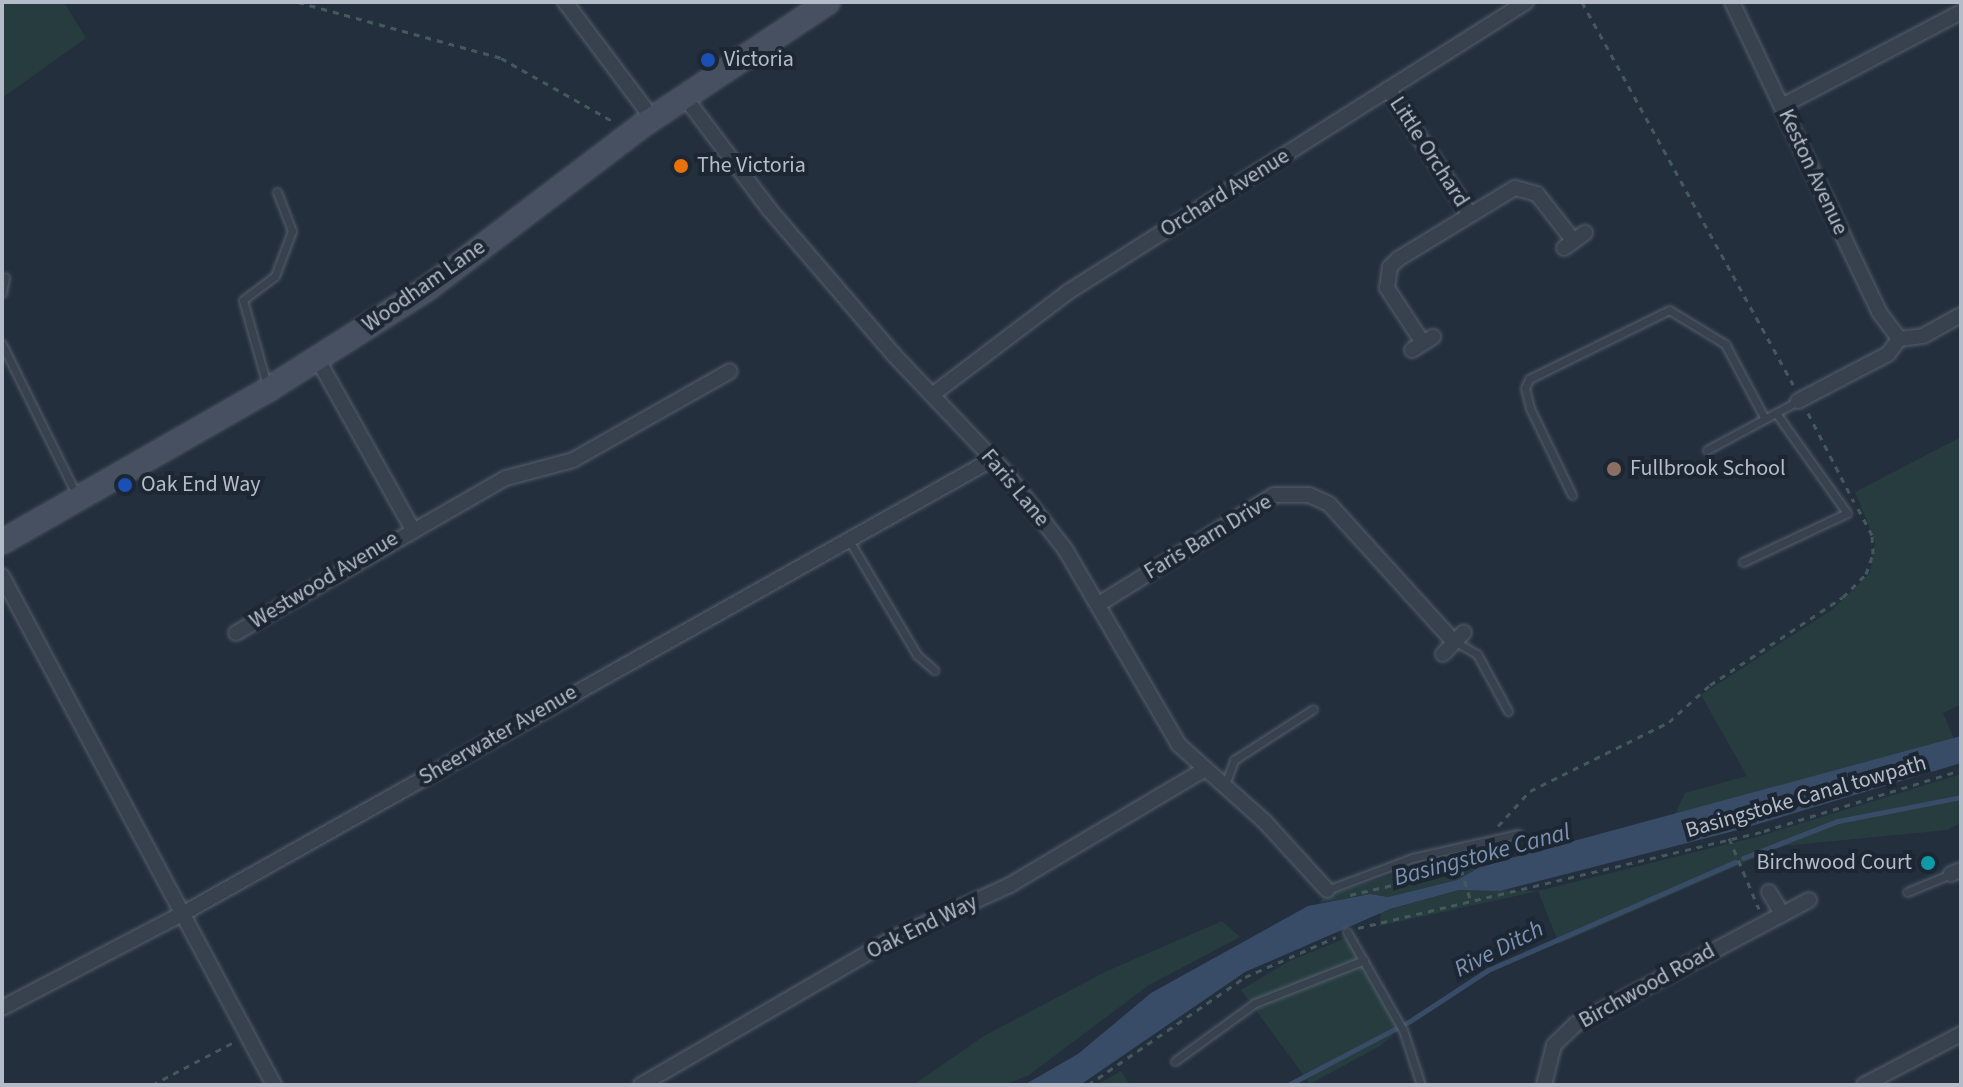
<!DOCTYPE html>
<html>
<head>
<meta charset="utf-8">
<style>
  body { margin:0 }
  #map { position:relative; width:1963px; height:1087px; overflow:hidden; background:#242f3e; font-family:"Source Sans 3",sans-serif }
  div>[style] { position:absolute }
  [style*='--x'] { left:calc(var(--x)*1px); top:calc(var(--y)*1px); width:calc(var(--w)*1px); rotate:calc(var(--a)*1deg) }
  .green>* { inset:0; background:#263c3f }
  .water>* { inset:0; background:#394c67 }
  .stream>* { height:5px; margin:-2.5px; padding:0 2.5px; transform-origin:2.5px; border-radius:2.5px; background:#394c67 }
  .path>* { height:3px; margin-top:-1.5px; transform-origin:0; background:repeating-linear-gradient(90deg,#44595c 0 6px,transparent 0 12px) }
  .roads { filter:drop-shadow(0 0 2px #565f6c) drop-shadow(0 0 2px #565f6c) }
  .service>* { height:7px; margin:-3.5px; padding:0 3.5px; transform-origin:3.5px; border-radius:3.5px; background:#38414e }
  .minor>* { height:14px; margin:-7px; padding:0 7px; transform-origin:7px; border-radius:7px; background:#38414e }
  .secondary>* { height:22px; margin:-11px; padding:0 11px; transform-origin:11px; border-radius:11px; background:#465061 }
  .dots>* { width:22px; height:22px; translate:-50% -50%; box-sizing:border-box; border:4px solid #1d2633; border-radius:50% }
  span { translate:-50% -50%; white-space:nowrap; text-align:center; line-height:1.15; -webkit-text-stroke:8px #1d2633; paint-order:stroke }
  .poi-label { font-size:22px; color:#b4bcc9 }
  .left { translate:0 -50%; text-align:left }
  .right { translate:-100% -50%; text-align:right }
  .street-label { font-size:22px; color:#b4bcc9 }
  .water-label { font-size:24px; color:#7c92b1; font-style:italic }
  .frame { position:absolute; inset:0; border:4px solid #b4bcc9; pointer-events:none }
</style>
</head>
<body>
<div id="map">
  <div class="green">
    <div style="clip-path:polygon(2px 2px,64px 2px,86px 38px,2px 98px)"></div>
    <div style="clip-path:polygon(1961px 437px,1961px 704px,1943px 713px,1954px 739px,1674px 816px,1685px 793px,1747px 776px,1701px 695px,1833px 609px,1870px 573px,1875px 541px,1855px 492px)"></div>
    <div style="clip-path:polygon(1961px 774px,1961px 823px,1947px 830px,1783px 846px,1559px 944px,1538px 891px,1379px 926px,1381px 912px,1459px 890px,1538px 891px,1760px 836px)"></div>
    <div style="clip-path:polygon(1480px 857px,1482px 866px,1457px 880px,1388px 897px,1370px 894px,1320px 903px,1323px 896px,1403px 872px)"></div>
    <div style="clip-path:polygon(1222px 921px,1240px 937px,1149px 985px,1029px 1075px,1004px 1085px,913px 1085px,984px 1036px,1107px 971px)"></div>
    <div style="clip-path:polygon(1346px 938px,1399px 1030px,1380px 1046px,1310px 1084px,1241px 990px,1289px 961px)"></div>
    <div style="clip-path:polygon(1121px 1071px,1130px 1085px,1097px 1085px)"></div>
  </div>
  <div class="water">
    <div style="clip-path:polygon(1961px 736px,1961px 763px,1738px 830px,1500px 891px,1459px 890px,1390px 909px,1245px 972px,1080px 1085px,1024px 1085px,1078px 1054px,1151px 993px,1308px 906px,1370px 894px,1388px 897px,1457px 880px,1482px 866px)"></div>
  </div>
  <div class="stream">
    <div style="--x:1743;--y:858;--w:102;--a:-21.3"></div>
    <div style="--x:1838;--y:821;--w:125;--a:-11"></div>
    <div style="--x:1288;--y:1085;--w:138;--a:-27.7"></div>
    <div style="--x:1410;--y:1021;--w:93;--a:-33.2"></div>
    <div style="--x:1488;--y:970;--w:270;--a:-23.6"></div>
  </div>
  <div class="path">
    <div style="--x:298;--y:2;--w:211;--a:15.4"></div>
    <div style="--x:501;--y:58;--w:130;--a:29.5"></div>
    <div style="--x:1582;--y:2;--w:437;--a:61.1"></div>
    <div style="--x:1808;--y:413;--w:100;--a:62.7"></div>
    <div style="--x:1498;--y:826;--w:47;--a:-47.6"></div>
    <div style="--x:1530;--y:791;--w:155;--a:-26.4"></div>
    <div style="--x:1669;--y:722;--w:55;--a:-42.1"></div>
    <div style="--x:1710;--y:685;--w:159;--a:-33.5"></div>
    <div style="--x:1843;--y:597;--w:33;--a:-45"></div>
    <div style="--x:1866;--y:574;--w:21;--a:-71"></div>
    <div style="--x:1873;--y:554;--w:19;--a:-93"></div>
    <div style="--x:1872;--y:535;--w:30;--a:-118"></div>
    <div style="--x:1729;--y:838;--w:77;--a:67.1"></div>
    <div style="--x:1461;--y:869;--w:31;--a:73"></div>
    <div style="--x:1350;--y:895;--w:114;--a:-13.2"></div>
    <div style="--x:1461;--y:869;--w:18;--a:-47"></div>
    <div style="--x:1358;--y:928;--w:417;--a:-13.4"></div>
    <div style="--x:1764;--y:831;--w:206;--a:-17.2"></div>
    <div style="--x:152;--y:1085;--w:93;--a:-27.7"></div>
    <div style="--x:1088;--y:1085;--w:191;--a:-34.5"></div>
    <div style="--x:1245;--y:977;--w:99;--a:-23.7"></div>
  </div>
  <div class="roads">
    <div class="service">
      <div style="--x:2;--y:293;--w:16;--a:-79"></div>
      <div style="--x:2;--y:344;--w:169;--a:63.7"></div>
      <div style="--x:267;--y:385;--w:88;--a:-105.8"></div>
      <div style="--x:243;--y:300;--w:40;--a:-37"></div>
      <div style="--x:275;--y:276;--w:48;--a:-69.3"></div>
      <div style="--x:292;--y:231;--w:42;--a:-111"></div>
      <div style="--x:1707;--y:450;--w:103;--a:-28.3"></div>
      <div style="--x:1572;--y:495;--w:97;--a:-115.8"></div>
      <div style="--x:1530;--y:408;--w:21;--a:-104"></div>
      <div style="--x:1525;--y:388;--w:10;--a:-66"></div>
      <div style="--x:1529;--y:379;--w:156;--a:-26.2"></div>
      <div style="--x:1669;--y:310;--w:66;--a:31.3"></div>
      <div style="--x:1725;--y:344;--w:85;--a:61.9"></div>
      <div style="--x:850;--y:542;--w:131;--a:59.3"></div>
      <div style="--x:917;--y:655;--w:23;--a:41"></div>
      <div style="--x:1743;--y:562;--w:115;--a:-25.2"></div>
      <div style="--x:1847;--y:513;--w:123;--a:-125.4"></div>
      <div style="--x:1456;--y:642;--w:24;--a:30"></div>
      <div style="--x:1477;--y:654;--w:65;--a:61.5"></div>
      <div style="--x:1225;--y:785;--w:27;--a:-70"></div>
      <div style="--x:1234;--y:760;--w:94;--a:-32.8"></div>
      <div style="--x:1327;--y:890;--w:91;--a:-20.6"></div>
      <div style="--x:1412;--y:858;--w:109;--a:-12.8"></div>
      <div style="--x:1907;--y:892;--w:48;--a:-22.2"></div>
      <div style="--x:1347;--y:932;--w:113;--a:60.3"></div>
      <div style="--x:1403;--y:1030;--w:58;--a:71.9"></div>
      <div style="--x:1175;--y:1061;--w:99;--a:-35.9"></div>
      <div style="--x:1255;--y:1003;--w:117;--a:-21.5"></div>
    </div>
    <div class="minor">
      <div style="--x:565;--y:2;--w:145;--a:53.1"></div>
      <div style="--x:1732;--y:2;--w:343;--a:64.6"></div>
      <div style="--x:1879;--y:312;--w:34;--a:53"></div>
      <div style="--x:1388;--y:89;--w:150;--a:56.9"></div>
      <div style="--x:684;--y:96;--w:141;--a:53"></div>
      <div style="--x:769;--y:209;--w:192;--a:49.4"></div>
      <div style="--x:894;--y:355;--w:161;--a:46.5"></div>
      <div style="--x:1005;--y:472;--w:98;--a:52.1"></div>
      <div style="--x:1065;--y:549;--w:227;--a:59.8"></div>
      <div style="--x:1179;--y:745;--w:115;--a:41.8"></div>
      <div style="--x:1265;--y:822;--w:92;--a:47.6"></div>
      <div style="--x:1782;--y:106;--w:202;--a:-27.7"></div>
      <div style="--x:1564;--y:248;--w:26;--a:-36"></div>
      <div style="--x:1423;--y:343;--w:66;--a:-123.2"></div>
      <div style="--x:1387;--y:288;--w:21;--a:-82"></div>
      <div style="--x:1390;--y:267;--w:11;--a:-45"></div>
      <div style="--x:1398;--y:259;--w:137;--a:-31.3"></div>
      <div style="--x:1515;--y:188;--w:23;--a:15"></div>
      <div style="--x:1537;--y:194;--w:58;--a:52"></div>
      <div style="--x:1412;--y:350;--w:25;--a:-32"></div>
      <div style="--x:317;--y:358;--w:195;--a:60.8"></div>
      <div style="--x:932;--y:395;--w:171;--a:-37.1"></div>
      <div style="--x:1068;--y:292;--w:542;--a:-32.34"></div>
      <div style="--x:1798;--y:401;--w:102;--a:-27.6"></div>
      <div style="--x:1888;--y:354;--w:19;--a:-54"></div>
      <div style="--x:1899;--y:339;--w:24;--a:-7"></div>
      <div style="--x:1923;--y:336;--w:43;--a:-28.9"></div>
      <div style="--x:2;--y:576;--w:577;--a:61.88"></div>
      <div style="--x:1099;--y:604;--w:206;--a:-31.9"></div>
      <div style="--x:1274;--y:495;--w:35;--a:0"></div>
      <div style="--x:1309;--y:495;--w:22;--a:24"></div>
      <div style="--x:1329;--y:504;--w:186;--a:47.8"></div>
      <div style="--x:236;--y:633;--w:311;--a:-29.9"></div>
      <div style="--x:506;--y:478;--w:69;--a:-15"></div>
      <div style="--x:573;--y:460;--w:180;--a:-29.5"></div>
      <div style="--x:1443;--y:654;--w:30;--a:-46"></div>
      <div style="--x:1951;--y:874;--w:11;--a:-22"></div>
      <div style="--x:1769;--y:892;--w:26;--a:59"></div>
      <div style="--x:2;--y:1008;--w:205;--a:-27.6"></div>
      <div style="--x:184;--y:913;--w:928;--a:-29.3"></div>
      <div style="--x:641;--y:1085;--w:293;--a:-30.2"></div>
      <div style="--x:894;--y:938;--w:128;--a:-24.6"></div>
      <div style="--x:1010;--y:885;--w:226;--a:-30.7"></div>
      <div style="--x:1544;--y:1085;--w:41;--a:-76"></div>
      <div style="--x:1554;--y:1045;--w:30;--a:-44"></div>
      <div style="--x:1576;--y:1024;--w:264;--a:-28"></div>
      <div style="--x:1864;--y:1085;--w:110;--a:-27.7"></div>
    </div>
    <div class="secondary">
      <div style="--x:2;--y:542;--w:308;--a:-29.8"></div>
      <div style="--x:269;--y:389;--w:188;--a:-32.4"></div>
      <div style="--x:428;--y:288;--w:275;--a:-37.2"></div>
      <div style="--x:647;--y:122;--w:217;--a:-33.5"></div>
    </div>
  </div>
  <div class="dots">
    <div style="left:708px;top:60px;background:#1a4fb4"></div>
    <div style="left:681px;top:166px;background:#e8710a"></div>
    <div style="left:1614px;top:469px;background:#8d6e63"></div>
    <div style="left:125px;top:485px;background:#1a4fb4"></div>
    <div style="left:1928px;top:863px;background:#0f9aa8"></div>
  </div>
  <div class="poi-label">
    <span class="left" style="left:724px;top:60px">Victoria</span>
    <span class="left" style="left:697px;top:166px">The Victoria</span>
    <span class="left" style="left:1630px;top:469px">Fullbrook School</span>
    <span class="left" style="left:141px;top:485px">Oak End Way</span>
    <span class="right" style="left:1912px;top:863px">Birchwood Court</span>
  </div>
  <div class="street-label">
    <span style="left:1429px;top:152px;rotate:57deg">Little Orchard</span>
    <span style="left:1813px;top:172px;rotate:65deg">Keston Avenue</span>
    <span style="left:1225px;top:193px;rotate:-32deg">Orchard Avenue</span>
    <span style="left:424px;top:286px;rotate:-35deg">Woodham Lane</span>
    <span style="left:1015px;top:488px;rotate:50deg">Faris Lane</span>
    <span style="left:1208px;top:537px;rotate:-31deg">Faris Barn Drive</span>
    <span style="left:324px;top:580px;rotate:-31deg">Westwood Avenue</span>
    <span style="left:498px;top:735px;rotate:-30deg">Sheerwater Avenue</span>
    <span style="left:1806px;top:797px;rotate:-16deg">Basingstoke Canal towpath</span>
    <span style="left:922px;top:927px;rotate:-26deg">Oak End Way</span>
    <span style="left:1647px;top:986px;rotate:-29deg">Birchwood Road</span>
  </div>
  <div class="water-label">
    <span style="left:1482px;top:855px;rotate:-15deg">Basingstoke Canal</span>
    <span style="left:1499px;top:949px;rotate:-27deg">Rive Ditch</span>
  </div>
  <div class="frame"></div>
</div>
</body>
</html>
